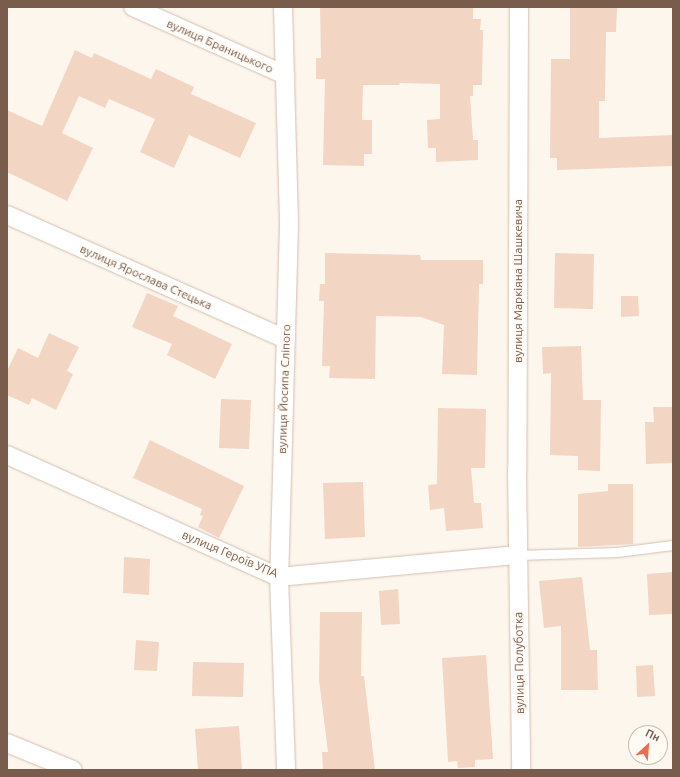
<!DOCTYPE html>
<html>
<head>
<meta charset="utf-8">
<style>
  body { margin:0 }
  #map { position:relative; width:680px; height:777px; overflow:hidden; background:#fdf6ec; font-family:Ubuntu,sans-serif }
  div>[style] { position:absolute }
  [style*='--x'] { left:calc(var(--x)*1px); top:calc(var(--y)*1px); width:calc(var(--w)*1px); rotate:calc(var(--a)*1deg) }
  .building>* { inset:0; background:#f3d5c3 }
  .roads { filter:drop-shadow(0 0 1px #d1beb0) drop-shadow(0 0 1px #d1beb0) }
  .service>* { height:9px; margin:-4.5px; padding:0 4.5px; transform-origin:4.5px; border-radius:4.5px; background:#fff }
  .minor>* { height:18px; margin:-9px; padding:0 9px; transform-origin:9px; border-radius:9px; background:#fff }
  span { translate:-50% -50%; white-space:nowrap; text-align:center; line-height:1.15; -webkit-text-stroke:3px #fffaf3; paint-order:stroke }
  .street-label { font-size:12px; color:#7a5c4d }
  .frame { position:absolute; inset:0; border:8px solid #7a5c4d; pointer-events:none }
  .north { position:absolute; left:628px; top:725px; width:40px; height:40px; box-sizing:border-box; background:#fffaf3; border:1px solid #cabbb1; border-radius:50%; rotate:26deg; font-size:11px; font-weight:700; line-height:16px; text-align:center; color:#7a5c4d }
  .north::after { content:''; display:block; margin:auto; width:14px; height:18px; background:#e76f51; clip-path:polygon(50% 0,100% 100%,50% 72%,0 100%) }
</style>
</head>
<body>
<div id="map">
  <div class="building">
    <div style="clip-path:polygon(320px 7px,473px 7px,473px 19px,481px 19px,480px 30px,483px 30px,482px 85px,473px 85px,473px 96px,470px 96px,473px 140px,478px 140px,478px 160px,436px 162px,436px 148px,428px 148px,427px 120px,440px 119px,440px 84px,400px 83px,399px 85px,363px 85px,362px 120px,372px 120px,372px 154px,364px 154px,364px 166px,323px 165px,325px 79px,316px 79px,316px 58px,321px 58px)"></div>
    <div style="clip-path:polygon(570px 7px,617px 7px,616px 32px,606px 32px,605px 101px,599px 101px,599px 138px,673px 135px,673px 166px,557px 170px,557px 158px,550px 158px,551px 59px,570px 59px)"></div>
    <div style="clip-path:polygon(75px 50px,92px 58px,94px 53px,151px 79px,156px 69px,194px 87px,191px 94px,256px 123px,240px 158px,189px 135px,174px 168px,140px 152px,155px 119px,109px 99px,105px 108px,79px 96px,62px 133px,93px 148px,67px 201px,7px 172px,7px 110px,42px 126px)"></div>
    <div style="clip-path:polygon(325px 253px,420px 255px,421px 260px,483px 260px,483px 284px,479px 284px,477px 375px,442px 374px,444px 325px,421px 317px,376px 316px,375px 379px,329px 378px,330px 366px,322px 366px,324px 301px,319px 301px,320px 284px,325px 284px)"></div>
    <div style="clip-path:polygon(555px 253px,594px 254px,593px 309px,554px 308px)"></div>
    <div style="clip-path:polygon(147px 293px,178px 306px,173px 316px,232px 344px,215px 379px,167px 355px,172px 344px,132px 327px)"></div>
    <div style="clip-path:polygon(621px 296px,638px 296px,639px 316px,621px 317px)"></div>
    <div style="clip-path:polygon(49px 333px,79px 347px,67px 371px,73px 374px,56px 410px,32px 398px,29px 405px,7px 395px,7px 371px,18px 348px,38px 358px)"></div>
    <div style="clip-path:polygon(581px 346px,583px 400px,601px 400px,600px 471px,578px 470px,578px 456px,550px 455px,551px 373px,543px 374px,542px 347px)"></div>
    <div style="clip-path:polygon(221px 399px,251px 400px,249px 449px,219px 448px)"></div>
    <div style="clip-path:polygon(653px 407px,673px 407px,673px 463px,646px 464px,645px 422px,654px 422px)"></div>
    <div style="clip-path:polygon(438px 408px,486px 409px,485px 468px,471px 468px,474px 503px,481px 503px,483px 528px,446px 531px,444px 508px,430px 510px,428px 485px,437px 484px)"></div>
    <div style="clip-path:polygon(150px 440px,244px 486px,219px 538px,198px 527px,203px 516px,200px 515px,202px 509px,133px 478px)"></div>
    <div style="clip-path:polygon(363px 482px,365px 537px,325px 539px,323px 483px)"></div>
    <div style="clip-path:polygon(608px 484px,633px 484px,633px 544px,578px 547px,578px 494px,608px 491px)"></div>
    <div style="clip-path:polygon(124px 557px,150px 559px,149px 595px,123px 593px)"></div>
    <div style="clip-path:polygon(673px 572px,673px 614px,649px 615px,647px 574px)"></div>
    <div style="clip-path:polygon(582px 577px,590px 650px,597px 650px,598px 690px,561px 690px,561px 626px,544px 628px,539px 581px)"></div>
    <div style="clip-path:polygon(398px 589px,400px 624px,381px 625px,379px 591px)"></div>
    <div style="clip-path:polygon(320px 612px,362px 612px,361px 676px,364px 676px,375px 770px,323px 770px,322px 752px,328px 752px,319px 680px)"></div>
    <div style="clip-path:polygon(136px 640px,159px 642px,157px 671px,134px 670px)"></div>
    <div style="clip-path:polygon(486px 655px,493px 759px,475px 760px,475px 767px,458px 768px,457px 761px,448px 762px,442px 658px)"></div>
    <div style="clip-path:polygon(193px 662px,244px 663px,243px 697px,192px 696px)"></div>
    <div style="clip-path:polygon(653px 665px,655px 696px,637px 697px,636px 666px)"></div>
    <div style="clip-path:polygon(239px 726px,242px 770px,198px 770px,195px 729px)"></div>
  </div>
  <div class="roads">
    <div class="service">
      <div style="--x:517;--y:555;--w:100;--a:-1.7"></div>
      <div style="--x:617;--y:552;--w:56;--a:-7.1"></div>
    </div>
    <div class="minor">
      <div style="--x:133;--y:7;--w:167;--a:24.1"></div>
      <div style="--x:283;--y:7;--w:218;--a:88.4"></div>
      <div style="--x:289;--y:225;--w:352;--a:91.6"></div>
      <div style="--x:279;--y:577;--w:193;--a:87.9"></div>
      <div style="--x:519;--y:7;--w:463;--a:90.2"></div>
      <div style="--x:517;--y:470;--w:300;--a:89.2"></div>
      <div style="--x:7;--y:215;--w:305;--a:24"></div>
      <div style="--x:7;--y:455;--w:298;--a:24.2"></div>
      <div style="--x:279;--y:577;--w:239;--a:-5.3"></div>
      <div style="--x:7;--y:743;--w:71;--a:22.2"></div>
    </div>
  </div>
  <div class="street-label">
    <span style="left:220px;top:46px;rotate:24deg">вулиця Браницького</span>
    <span style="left:146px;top:277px;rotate:24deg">вулиця Ярослава Стецька</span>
    <span style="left:518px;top:281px;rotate:-90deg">вулиця Маркіяна Шашкевича</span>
    <span style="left:284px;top:389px;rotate:-88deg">вулиця Йосипа Сліпого</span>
    <span style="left:230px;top:554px;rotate:23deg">вулиця Героїв УПА</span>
    <span style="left:519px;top:663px;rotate:-91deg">вулиця Полуботка</span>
  </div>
  <div class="frame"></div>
  <div class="north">Пн</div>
</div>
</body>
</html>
